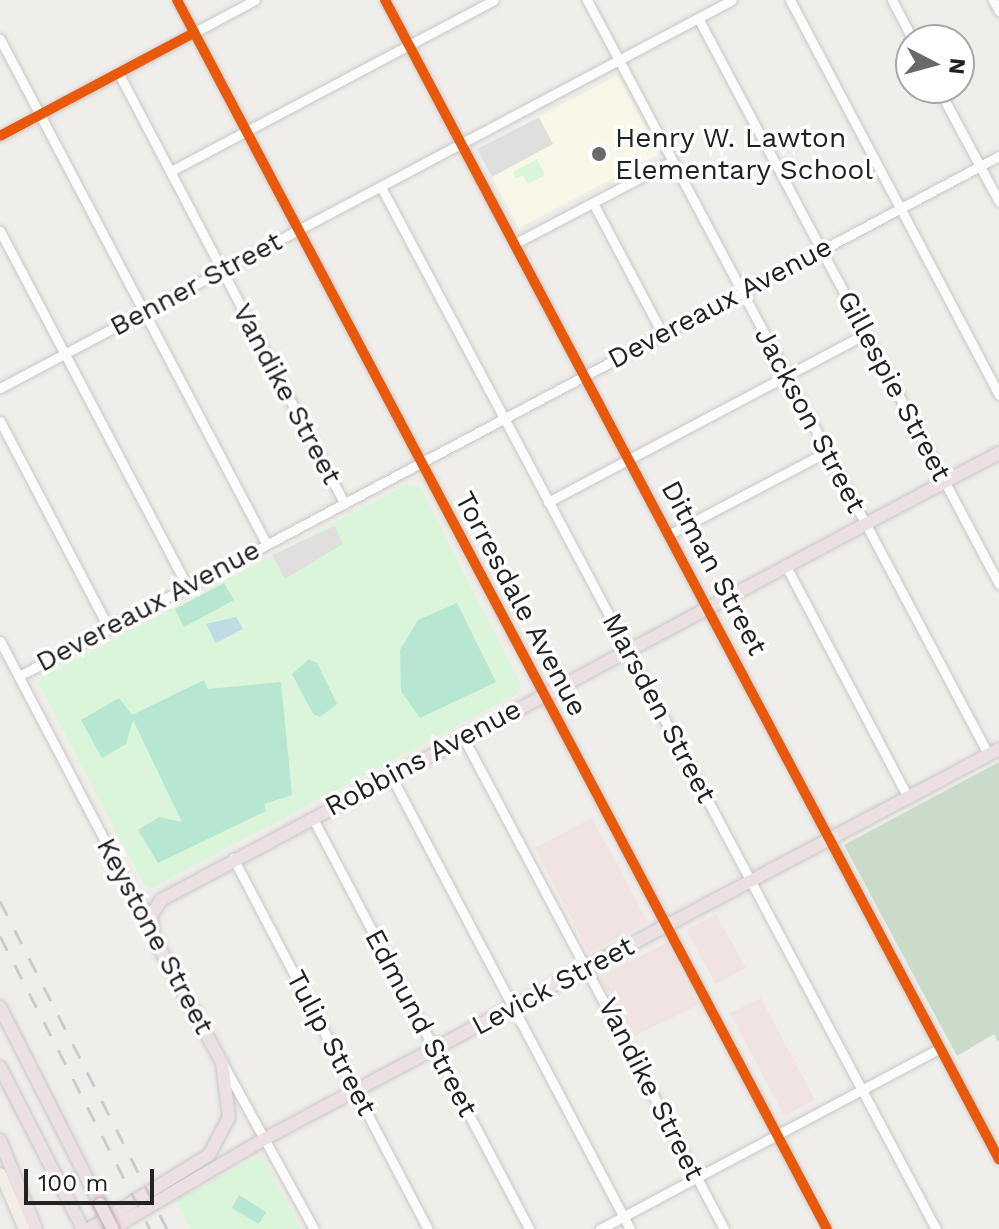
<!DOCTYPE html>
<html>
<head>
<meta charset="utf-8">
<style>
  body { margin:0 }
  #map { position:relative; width:999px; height:1229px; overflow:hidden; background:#f0eeeb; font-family:"Work Sans",sans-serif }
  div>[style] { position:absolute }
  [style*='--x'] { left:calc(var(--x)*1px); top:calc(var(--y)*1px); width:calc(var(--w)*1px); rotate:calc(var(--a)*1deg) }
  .commercial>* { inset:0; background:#f1e3e1 }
  .education>* { inset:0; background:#f8f7e8 }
  .cemetery>* { inset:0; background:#cadbca }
  .park>* { inset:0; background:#daf5da }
  .pitch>* { inset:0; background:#b7e6d2 }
  .parking>* { inset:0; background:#e0dfde }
  .water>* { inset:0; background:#bfdbe3 }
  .roads { filter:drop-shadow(0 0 2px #c9c8c7) drop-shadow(0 0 2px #c9c8c7) }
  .minor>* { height:9px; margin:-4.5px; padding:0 4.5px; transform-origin:4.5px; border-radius:4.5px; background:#fdfcfc }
  .major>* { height:11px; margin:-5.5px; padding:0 5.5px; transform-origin:5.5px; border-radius:5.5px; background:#f3ede7 }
  .highway>* { height:12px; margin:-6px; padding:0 6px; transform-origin:6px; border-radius:6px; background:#ece0e2 }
  .rail>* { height:3px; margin-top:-1.5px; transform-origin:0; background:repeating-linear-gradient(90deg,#ccc 0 16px,transparent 0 32px) }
  .bridges { filter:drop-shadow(0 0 2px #c5a2ac) drop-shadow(0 0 2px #c5a2ac) }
  .highway-bridge>* { height:12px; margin:-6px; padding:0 6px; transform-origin:6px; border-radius:6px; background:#ece0e2 }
  .cycleway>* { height:10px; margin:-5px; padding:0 5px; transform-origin:5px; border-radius:5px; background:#e8590c }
  .dots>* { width:22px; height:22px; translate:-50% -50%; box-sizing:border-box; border:4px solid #fff; border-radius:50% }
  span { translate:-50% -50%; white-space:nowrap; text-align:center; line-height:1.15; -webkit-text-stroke:7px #fff; paint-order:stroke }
  .poi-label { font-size:28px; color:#222 }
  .left { translate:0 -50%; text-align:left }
  .street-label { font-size:28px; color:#222 }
  .north { position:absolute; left:895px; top:24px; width:80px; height:80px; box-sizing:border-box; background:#fff; border:2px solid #a7a7a7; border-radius:50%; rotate:96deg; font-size:22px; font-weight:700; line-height:32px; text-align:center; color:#222 }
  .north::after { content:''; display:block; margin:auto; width:28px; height:36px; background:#6a6968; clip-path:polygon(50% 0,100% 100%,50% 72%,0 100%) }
  .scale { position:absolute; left:24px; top:1169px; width:130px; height:36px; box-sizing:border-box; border:4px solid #222; border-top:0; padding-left:10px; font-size:24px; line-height:28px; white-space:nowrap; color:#222; -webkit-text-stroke:6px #fff; paint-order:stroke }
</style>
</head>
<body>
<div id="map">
  <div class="commercial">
    <div style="clip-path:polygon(592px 818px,648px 922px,589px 953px,535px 848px)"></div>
    <div style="clip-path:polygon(716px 914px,746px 968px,716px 984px,686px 930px)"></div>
    <div style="clip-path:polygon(666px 943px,698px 1005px,630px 1038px,599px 977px)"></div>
    <div style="clip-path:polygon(761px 998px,815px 1100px,784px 1116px,730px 1013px)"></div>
  </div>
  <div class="education">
    <div style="clip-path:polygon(618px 75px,659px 154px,519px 228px,477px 149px)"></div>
  </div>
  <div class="cemetery">
    <div style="clip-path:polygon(999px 762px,999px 1043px,994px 1034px,957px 1056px,844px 845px)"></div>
  </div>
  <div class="park">
    <div style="clip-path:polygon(537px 159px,545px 175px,528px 184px,523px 175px,516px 178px,513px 172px)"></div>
    <div style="clip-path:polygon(406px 485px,419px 486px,522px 686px,517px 694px,152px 888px,145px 886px,39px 684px,41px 678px)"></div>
    <div style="clip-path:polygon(261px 1155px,301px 1229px,191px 1229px,176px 1200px)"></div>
  </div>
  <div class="pitch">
    <div style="clip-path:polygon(224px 583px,234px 600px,184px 627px,175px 609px)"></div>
    <div style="clip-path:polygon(457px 603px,496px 682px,420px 718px,401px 691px,400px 650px,418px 620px)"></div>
    <div style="clip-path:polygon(309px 659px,317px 663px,337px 704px,320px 717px,313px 714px,292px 674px)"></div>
    <div style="clip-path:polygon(204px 680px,208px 689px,281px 682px,292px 795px,264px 804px,266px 811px,158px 863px,138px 830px,159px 817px,182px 822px,133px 720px,126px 744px,102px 758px,81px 720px,119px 698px,132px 715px)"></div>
    <div style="clip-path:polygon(239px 1195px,266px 1212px,259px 1224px,232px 1208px)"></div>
  </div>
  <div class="parking">
    <div style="clip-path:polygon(539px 117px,553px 144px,492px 177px,477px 149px)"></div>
    <div style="clip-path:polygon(335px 526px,343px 544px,285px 579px,272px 555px)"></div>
  </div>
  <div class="water">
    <div style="clip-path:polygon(236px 617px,243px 629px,216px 643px,206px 624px)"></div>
  </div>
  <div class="roads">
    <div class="minor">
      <div style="--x:177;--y:0;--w:1390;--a:62.13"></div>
      <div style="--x:385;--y:0;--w:1312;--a:62.09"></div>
      <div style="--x:587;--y:0;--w:854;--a:61.99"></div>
      <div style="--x:790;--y:0;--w:447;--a:62.1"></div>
      <div style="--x:892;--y:0;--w:45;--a:62.3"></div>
      <div style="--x:993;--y:0;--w:13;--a:61"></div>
      <div style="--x:698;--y:18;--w:641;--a:62"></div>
      <div style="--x:0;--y:39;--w:570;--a:62.18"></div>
      <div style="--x:119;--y:74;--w:484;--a:62.3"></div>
      <div style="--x:938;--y:88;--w:129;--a:61.8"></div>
      <div style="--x:0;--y:136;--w:289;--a:-28.1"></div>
      <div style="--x:171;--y:171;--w:365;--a:-27.9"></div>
      <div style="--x:381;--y:187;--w:1181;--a:61.96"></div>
      <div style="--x:593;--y:203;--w:147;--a:62"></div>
      <div style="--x:0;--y:231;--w:400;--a:62.2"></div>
      <div style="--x:514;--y:244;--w:178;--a:-27.7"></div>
      <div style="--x:0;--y:388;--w:828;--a:-27.93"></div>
      <div style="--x:0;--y:421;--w:233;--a:62.3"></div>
      <div style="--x:548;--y:502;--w:359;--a:-27.9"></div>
      <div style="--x:670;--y:534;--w:176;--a:-27.7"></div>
      <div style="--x:786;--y:566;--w:261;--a:62.2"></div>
      <div style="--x:0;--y:641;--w:286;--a:62.3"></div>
      <div style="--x:133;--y:894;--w:28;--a:51"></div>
      <div style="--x:19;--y:676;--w:1109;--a:-27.95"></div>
      <div style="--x:463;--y:737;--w:557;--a:62.05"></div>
      <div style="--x:391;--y:776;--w:512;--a:62.18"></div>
      <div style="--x:312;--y:817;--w:466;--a:62.2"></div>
      <div style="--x:233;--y:858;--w:419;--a:62.3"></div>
      <div style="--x:224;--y:1066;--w:186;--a:61.1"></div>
      <div style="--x:600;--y:1229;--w:385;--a:-28"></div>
    </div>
    <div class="major">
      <div style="--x:0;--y:1173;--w:61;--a:66.8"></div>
    </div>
    <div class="highway">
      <div style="--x:0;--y:1007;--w:221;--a:63.1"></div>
      <div style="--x:0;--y:1067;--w:182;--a:62.9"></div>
      <div style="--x:0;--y:1140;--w:96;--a:68"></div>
      <div style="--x:89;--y:1229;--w:141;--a:-31.7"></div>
      <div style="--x:209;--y:1155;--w:43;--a:-62.2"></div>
      <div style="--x:229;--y:1117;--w:54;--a:-97.4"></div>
      <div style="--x:222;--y:1063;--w:142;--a:-118.5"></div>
      <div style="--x:154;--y:938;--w:22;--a:-98"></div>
      <div style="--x:151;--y:916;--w:19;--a:-58"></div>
      <div style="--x:161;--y:900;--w:950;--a:-28.08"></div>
      <div style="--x:111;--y:1229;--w:180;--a:-30.4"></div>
      <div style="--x:266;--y:1138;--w:830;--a:-27.95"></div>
    </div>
  </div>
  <div class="rail">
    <div style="--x:0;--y:901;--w:368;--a:63"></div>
    <div style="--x:0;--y:936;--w:329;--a:62.9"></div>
  </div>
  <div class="bridges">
    <div class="highway-bridge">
      <div style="--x:100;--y:1204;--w:28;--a:63"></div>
    </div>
  </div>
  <div class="cycleway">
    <div style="--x:177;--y:0;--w:1390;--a:62.13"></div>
    <div style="--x:385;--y:0;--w:1312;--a:62.09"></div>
    <div style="--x:0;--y:136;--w:220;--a:-28"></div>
  </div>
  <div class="dots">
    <div style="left:599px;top:154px;background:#6a6968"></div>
  </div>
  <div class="poi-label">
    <span class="left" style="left:615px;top:154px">Henry W. Lawton<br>Elementary School</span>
  </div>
  <div class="street-label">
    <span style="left:196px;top:284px;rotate:-28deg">Benner Street</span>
    <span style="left:720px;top:303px;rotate:-28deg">Devereaux Avenue</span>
    <span style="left:894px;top:386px;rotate:62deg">Gillespie Street</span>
    <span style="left:287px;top:394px;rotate:62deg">Vandike Street</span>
    <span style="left:810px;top:420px;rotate:62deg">Jackson Street</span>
    <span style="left:714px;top:568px;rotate:62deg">Ditman Street</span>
    <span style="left:521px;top:604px;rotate:62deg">Torresdale Avenue</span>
    <span style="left:148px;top:606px;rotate:-28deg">Devereaux Avenue</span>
    <span style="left:659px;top:708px;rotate:62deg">Marsden Street</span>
    <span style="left:423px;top:758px;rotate:-28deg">Robbins Avenue</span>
    <span style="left:155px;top:936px;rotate:62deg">Keystone Street</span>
    <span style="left:553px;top:986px;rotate:-28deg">Levick Street</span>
    <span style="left:421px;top:1023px;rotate:62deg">Edmund Street</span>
    <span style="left:331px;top:1043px;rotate:62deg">Tulip Street</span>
    <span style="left:651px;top:1089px;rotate:63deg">Vandike Street</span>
  </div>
  <div class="north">N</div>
  <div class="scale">100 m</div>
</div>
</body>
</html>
